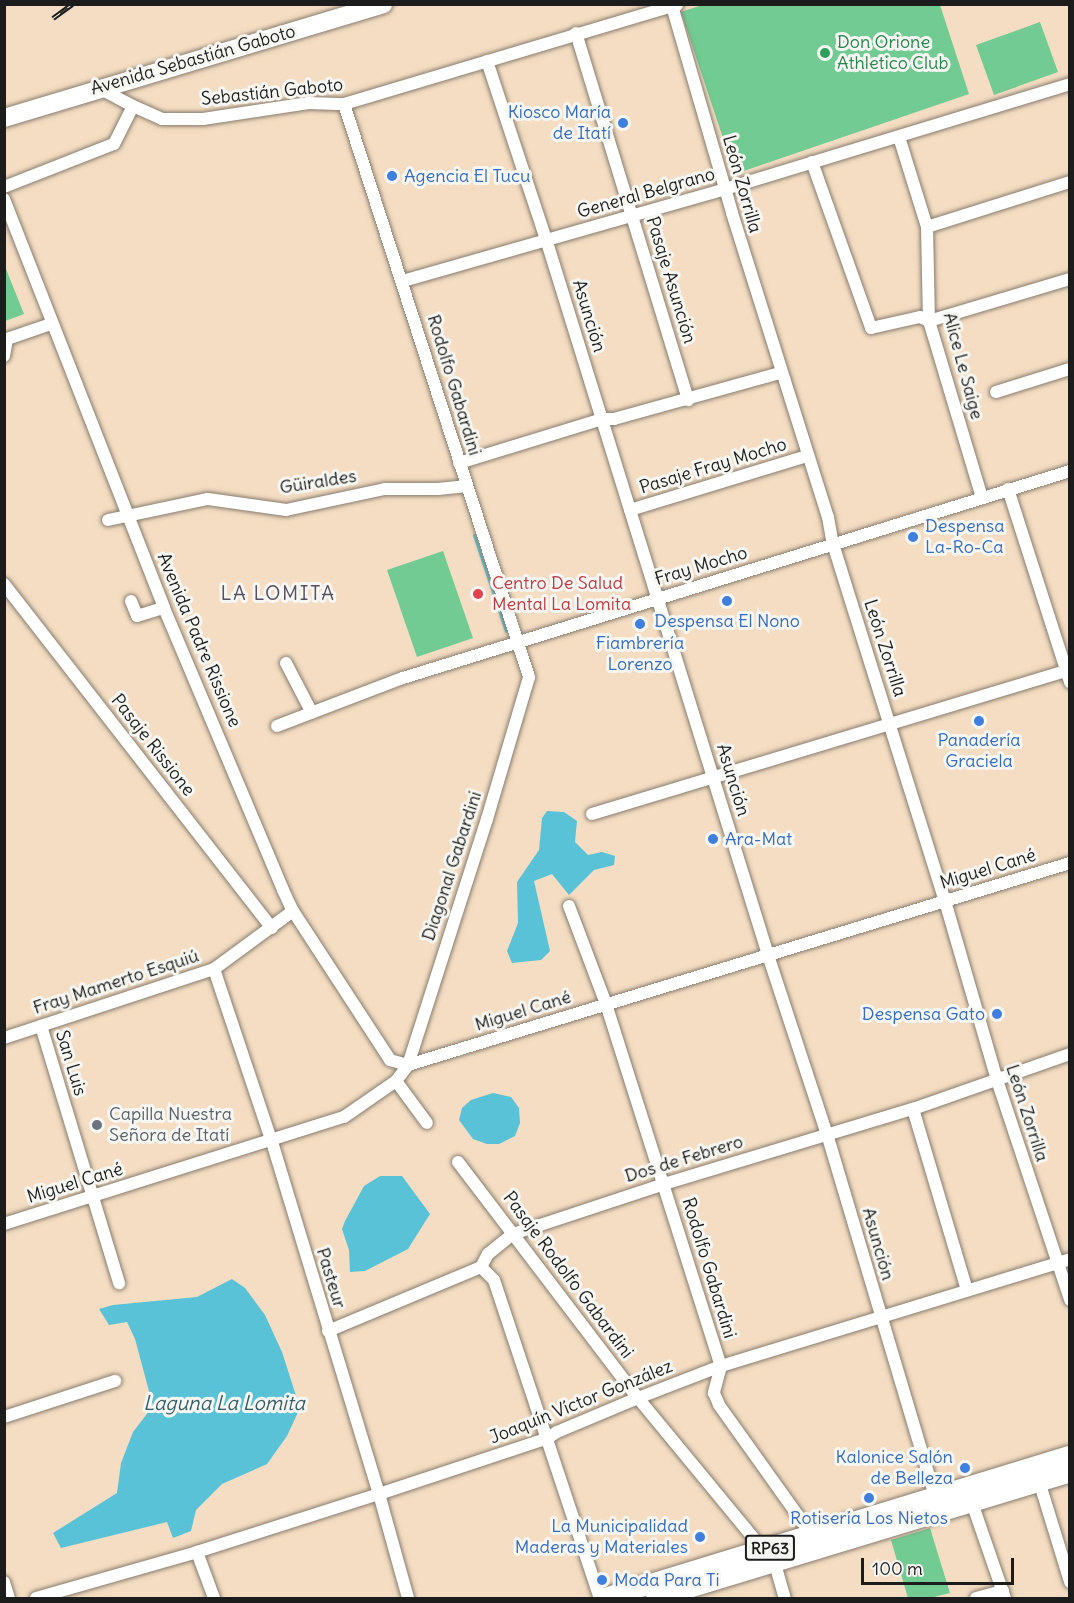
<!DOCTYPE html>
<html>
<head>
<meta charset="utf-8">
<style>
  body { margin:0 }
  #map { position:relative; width:1074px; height:1603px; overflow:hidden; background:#f4ddc2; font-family:Delius,sans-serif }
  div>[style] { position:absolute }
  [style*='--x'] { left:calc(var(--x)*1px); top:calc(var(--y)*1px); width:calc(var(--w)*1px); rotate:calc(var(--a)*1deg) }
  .green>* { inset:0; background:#72cb92 }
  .water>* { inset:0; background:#5ac2d6 }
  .stream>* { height:3px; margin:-1.5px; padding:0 1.5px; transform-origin:1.5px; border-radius:1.5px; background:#5ac2d6 }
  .roads { filter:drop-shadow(0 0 2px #887c6f) drop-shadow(0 0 2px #887c6f) }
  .minor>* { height:12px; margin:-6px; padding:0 6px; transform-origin:6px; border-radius:6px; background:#fff }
  .tertiary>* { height:15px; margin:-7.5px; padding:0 7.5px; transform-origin:7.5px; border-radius:7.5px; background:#fff }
  .secondary>* { height:18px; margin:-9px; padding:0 9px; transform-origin:9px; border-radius:9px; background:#fff }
  .primary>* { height:20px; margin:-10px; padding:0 10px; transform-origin:10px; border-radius:10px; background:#fff }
  .rail>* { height:5px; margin-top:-2.5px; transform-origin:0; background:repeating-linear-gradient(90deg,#f6f6f2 0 9px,#1c1c1c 0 18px); box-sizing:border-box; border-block:2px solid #1c1c1c }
  .dots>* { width:16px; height:16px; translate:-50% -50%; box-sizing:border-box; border:3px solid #f6f6f2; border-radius:50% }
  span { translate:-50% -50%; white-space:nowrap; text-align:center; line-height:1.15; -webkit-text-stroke:6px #f6f6f2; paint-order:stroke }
  .shield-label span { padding:2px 4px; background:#f6f6f2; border:2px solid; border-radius:4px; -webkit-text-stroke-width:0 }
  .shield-label { font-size:16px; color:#1c1c1c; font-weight:700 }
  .leisure-label { font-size:18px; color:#27864d }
  .left { translate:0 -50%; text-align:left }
  .street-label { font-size:18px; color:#1c1c1c }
  .shop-label { font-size:18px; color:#366cbe }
  .right { translate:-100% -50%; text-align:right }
  .health-label { font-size:18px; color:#be3a42 }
  .worship-label { font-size:18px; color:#5b616d }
  .neighbourhood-label { font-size:20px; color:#59505f; letter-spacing:1.5px }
  .water-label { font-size:20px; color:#355e66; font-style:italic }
  .frame { position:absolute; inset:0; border:6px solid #1c1c1c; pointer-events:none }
  .scale { position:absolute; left:861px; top:1558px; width:153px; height:27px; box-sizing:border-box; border:3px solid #1c1c1c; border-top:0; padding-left:8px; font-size:18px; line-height:21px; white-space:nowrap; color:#1c1c1c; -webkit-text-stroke:4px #f6f6f2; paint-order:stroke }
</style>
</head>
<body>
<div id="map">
  <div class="green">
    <div style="clip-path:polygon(705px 4px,940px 5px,969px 94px,735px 174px,681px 12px)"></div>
    <div style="clip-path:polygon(1040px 22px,1058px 72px,994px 95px,976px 45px)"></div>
    <div style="clip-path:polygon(4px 264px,24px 314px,5px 321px,4px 321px)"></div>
    <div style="clip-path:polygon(443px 551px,473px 638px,417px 657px,387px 570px)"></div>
    <div style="clip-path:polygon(930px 1528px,950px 1593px,930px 1598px,908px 1598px,891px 1540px)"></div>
  </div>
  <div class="water">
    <div style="clip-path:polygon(547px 811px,564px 812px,577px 821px,575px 842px,588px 855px,602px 852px,615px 856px,614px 865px,594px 870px,569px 895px,552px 874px,534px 881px,550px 951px,541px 960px,512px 963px,507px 951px,518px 923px,517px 882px,539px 850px,542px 818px)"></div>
    <div style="clip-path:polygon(493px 1093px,511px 1097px,519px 1108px,520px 1123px,515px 1136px,499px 1144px,487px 1144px,473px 1139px,459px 1120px,462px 1108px,471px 1100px)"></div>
    <div style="clip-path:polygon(380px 1176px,402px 1176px,430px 1214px,408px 1249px,365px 1271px,350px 1272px,349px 1250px,342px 1229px,345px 1221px,364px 1186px)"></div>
    <div style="clip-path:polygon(232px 1279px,245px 1288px,265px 1315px,282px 1352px,300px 1408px,287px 1436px,267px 1464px,222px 1484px,196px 1510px,191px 1531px,173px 1538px,167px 1522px,61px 1548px,53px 1533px,117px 1493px,121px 1463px,133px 1432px,153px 1406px,135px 1339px,127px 1322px,109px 1325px,99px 1309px,113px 1305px,197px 1297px)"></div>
  </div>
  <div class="stream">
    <div style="--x:474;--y:535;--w:101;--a:71.6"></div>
  </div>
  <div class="roads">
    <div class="minor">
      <div style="--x:576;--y:33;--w:384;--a:73"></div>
      <div style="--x:487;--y:61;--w:188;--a:71.7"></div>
      <div style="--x:546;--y:239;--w:750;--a:72.77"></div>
      <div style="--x:768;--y:955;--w:188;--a:71.8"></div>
      <div style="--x:827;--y:1134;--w:385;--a:73.4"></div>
      <div style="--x:99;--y:88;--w:38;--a:28"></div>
      <div style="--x:899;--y:137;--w:94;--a:72.7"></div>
      <div style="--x:927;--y:227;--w:94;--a:88.8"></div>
      <div style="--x:929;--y:321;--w:185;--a:73.3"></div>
      <div style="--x:812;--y:162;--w:176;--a:70.4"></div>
      <div style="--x:871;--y:328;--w:50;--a:-12.7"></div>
      <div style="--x:920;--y:317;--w:10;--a:24"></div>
      <div style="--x:929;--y:321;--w:147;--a:-16.6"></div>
      <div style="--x:4;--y:187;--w:118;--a:-21.4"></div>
      <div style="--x:114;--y:144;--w:42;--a:-63.4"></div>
      <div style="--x:133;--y:106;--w:32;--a:24"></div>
      <div style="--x:162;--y:119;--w:41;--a:0"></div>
      <div style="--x:203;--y:119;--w:107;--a:-8.6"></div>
      <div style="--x:309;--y:103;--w:35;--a:2"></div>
      <div style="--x:344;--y:104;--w:342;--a:-16.6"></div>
      <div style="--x:672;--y:6;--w:216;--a:73.8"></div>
      <div style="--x:732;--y:213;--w:319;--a:72.5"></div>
      <div style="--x:828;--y:517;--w:27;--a:80"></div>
      <div style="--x:833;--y:544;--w:374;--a:72.6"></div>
      <div style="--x:945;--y:901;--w:186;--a:73.8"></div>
      <div style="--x:997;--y:1080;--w:232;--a:71.6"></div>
      <div style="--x:4;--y:199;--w:439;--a:68.6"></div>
      <div style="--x:164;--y:608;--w:306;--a:67.1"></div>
      <div style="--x:283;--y:890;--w:23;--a:65"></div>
      <div style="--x:293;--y:911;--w:178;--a:56.9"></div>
      <div style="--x:390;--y:1060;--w:19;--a:16"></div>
      <div style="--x:408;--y:1065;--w:258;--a:-72.2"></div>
      <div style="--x:487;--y:819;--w:148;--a:-73.5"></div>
      <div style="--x:529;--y:677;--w:602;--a:-107.89"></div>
      <div style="--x:927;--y:227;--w:150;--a:-17.5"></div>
      <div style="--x:403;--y:281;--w:335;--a:-15.9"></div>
      <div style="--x:725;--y:189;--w:361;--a:-16.9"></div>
      <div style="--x:4;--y:356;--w:17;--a:-80"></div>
      <div style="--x:7;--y:339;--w:46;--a:-18.8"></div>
      <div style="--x:996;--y:392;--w:77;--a:-17.3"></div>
      <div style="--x:459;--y:463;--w:150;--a:-17.1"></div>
      <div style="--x:602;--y:419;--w:12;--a:0"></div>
      <div style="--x:614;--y:419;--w:172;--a:-15.5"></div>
      <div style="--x:1008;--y:489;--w:203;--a:72.2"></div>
      <div style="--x:630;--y:510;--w:185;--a:-17"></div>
      <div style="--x:108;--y:520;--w:102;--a:-11.9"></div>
      <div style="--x:208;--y:499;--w:79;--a:8"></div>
      <div style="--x:286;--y:510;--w:101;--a:-12"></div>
      <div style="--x:385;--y:489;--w:53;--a:0"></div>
      <div style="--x:438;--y:489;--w:27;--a:-6"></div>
      <div style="--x:4;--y:584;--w:436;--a:52.1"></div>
      <div style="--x:131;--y:601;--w:16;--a:68"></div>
      <div style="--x:137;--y:616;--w:28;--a:-17"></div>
      <div style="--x:286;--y:663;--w:56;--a:62.5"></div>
      <div style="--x:277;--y:726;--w:135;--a:-20.9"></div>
      <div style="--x:403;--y:678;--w:698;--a:-17.24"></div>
      <div style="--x:592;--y:814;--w:499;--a:-16.8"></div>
      <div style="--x:569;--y:906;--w:105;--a:69.3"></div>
      <div style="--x:606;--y:1004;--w:380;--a:72.4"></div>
      <div style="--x:721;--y:1366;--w:28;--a:105"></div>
      <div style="--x:714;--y:1393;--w:13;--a:67"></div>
      <div style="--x:719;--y:1405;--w:163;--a:54.5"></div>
      <div style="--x:214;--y:969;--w:182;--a:71.5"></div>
      <div style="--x:272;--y:1142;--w:368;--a:73.1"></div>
      <div style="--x:379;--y:1494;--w:108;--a:74.4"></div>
      <div style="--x:41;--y:1026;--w:269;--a:73.1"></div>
      <div style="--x:4;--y:1038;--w:221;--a:-18.2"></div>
      <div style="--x:214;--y:969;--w:98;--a:-36.3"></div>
      <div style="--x:396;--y:1081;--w:52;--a:53.6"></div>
      <div style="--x:913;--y:1109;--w:189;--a:73.4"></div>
      <div style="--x:458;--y:1162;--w:297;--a:52.7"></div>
      <div style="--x:638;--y:1398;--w:215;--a:50.5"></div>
      <div style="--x:775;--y:1564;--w:35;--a:74"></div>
      <div style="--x:4;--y:1224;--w:356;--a:-17.5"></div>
      <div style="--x:344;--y:1117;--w:63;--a:-34.7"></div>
      <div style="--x:396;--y:1081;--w:20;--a:-53"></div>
      <div style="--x:408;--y:1065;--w:692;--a:-16.97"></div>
      <div style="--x:481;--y:1267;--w:18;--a:45"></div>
      <div style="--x:494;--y:1280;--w:335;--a:71.6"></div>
      <div style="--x:328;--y:1331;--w:166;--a:-22.7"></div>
      <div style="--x:481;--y:1267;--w:15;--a:-62"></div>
      <div style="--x:488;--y:1254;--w:32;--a:-39"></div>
      <div style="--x:513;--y:1234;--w:159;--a:-18.3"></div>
      <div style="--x:664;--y:1184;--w:260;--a:-16.8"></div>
      <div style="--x:913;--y:1109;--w:166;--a:-19.3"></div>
      <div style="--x:4;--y:1417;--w:117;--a:-18"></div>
      <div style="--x:1039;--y:1481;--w:106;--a:72.9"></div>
      <div style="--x:970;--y:1497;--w:107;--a:70.9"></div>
      <div style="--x:197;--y:1552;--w:49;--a:69.7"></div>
      <div style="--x:4;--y:1582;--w:17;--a:73"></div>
      <div style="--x:36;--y:1598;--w:167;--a:-15.9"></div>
      <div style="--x:197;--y:1552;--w:191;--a:-17.7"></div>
      <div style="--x:379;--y:1494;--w:178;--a:-18.3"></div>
      <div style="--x:548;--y:1438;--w:11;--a:-34"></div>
      <div style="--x:557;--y:1432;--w:88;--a:-22.8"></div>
      <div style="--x:638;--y:1398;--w:89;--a:-21.1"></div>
      <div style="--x:721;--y:1366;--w:365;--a:-17"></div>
      <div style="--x:976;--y:1598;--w:28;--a:-15"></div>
    </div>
    <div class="tertiary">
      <div style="--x:672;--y:6;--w:4;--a:-34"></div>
    </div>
    <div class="secondary">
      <div style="--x:4;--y:118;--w:396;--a:-16.7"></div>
    </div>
    <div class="primary">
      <div style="--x:605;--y:1598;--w:486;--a:-17"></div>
      <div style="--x:656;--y:1598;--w:433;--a:-16.9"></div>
    </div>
  </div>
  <div class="rail">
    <div style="--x:53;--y:18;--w:24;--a:-36"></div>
  </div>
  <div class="dots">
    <div style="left:825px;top:53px;background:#2e9e5b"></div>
    <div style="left:623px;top:123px;background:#3f7fe0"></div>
    <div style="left:392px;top:176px;background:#3f7fe0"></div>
    <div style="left:913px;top:537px;background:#3f7fe0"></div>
    <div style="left:478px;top:594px;background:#e0444e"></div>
    <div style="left:727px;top:601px;background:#3f7fe0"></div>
    <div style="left:640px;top:624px;background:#3f7fe0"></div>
    <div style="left:979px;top:721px;background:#3f7fe0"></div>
    <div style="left:713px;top:839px;background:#3f7fe0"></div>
    <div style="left:997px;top:1014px;background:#3f7fe0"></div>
    <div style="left:97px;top:1125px;background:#6b7280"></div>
    <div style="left:965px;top:1468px;background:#3f7fe0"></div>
    <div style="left:869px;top:1498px;background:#3f7fe0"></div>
    <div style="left:700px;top:1537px;background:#3f7fe0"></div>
    <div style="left:602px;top:1580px;background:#3f7fe0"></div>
  </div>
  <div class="shield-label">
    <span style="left:770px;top:1548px">RP63</span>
  </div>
  <div class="leisure-label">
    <span class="left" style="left:837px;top:53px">Don Orione<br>Athletico Club</span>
  </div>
  <div class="street-label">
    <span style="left:193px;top:60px;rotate:-16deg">Avenida Sebastián Gaboto</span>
    <span style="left:272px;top:92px;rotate:-6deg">Sebastián Gaboto</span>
    <span style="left:742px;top:184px;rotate:74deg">León Zorrilla</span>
    <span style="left:646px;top:193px;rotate:-16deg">General Belgrano</span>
    <span style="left:671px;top:280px;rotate:73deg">Pasaje Asunción</span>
    <span style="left:589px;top:316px;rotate:73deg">Asunción</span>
    <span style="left:963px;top:366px;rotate:75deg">Alice Le Saige</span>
    <span style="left:454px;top:385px;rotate:73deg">Rodolfo Gabardini</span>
    <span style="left:713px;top:466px;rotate:-17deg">Pasaje Fray Mocho</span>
    <span style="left:318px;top:482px;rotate:-9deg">Güiraldes</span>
    <span style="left:701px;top:566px;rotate:-17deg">Fray Mocho</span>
    <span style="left:199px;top:640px;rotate:67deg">Avenida Padre Rissione</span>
    <span style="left:885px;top:648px;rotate:72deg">León Zorrilla</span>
    <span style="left:153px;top:745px;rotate:52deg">Pasaje Rissione</span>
    <span style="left:733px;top:780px;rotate:73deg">Asunción</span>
    <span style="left:452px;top:866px;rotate:-72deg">Diagonal Gabardini</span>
    <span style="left:988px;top:869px;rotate:-17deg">Miguel Cané</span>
    <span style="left:116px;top:982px;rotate:-18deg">Fray Mamerto Esquiú</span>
    <span style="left:523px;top:1011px;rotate:-17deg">Miguel Cané</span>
    <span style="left:71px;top:1063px;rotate:73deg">San Luis</span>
    <span style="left:1027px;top:1113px;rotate:72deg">León Zorrilla</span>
    <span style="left:684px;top:1159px;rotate:-17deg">Dos de Febrero</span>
    <span style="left:75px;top:1183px;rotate:-17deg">Miguel Cané</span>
    <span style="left:878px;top:1244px;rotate:74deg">Asunción</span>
    <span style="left:709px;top:1268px;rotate:73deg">Rodolfo Gabardini</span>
    <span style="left:568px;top:1275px;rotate:53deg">Pasaje Rodolfo Gabardini</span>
    <span style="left:331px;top:1278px;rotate:73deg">Pasteur</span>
    <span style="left:581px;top:1402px;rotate:-22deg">Joaquín Víctor González</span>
  </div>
  <div class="shop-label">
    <span class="right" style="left:611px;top:123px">Kiosco María<br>de Itatí</span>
    <span class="left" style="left:404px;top:176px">Agencia El Tucu</span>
    <span class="left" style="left:925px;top:537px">Despensa<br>La-Ro-Ca</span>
    <span style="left:727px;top:621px">Despensa El Nono</span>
    <span style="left:640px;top:654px">Fiambrería<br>Lorenzo</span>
    <span style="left:979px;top:751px">Panadería<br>Graciela</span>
    <span class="left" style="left:725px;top:839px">Ara-Mat</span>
    <span class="right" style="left:985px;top:1014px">Despensa Gato</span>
    <span class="right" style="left:953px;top:1468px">Kalonice Salón<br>de Belleza</span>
    <span style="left:869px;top:1518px">Rotisería Los Nietos</span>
    <span class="right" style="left:688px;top:1537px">La Municipalidad<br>Maderas y Materiales</span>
    <span class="left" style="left:614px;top:1580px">Moda Para Ti</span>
  </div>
  <div class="health-label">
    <span class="left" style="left:492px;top:594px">Centro De Salud<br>Mental La Lomita</span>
  </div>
  <div class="worship-label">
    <span class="left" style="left:109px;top:1125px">Capilla Nuestra<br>Señora de Itatí</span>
  </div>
  <div class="neighbourhood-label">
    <span style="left:278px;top:592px">LA LOMITA</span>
  </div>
  <div class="water-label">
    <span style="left:224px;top:1402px">Laguna La Lomita</span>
  </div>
  <div class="frame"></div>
  <div class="scale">100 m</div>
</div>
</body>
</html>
